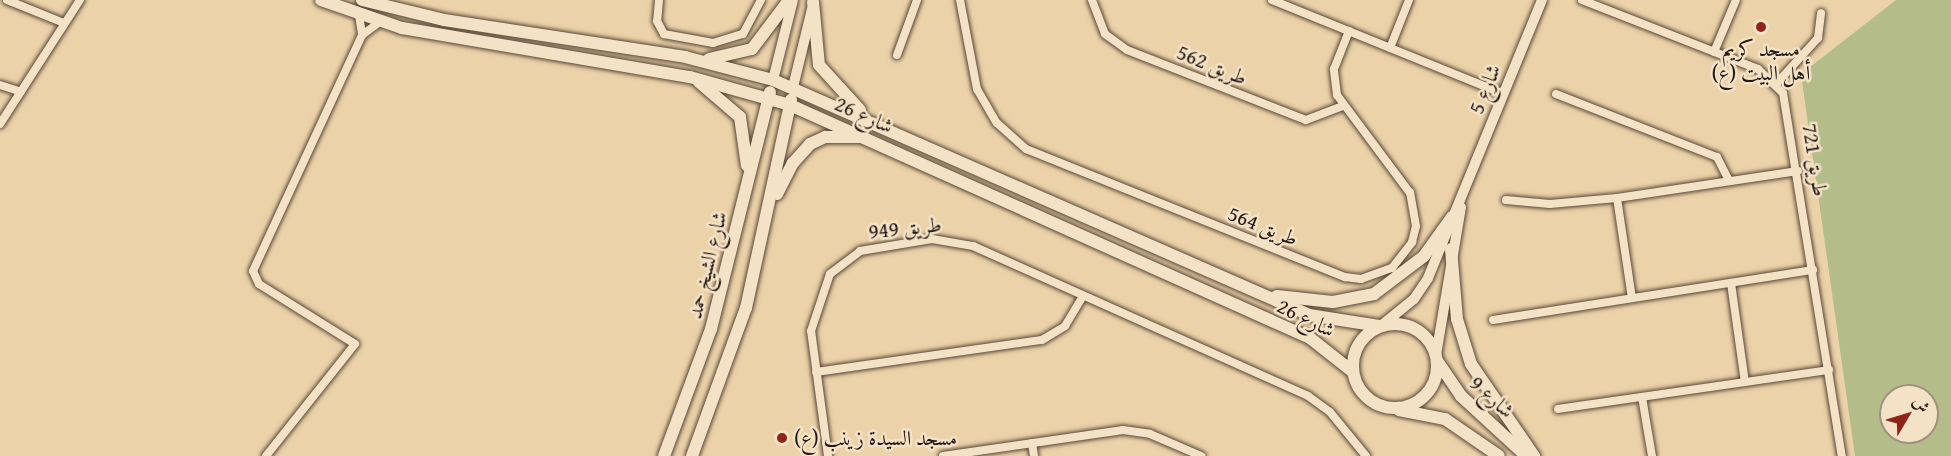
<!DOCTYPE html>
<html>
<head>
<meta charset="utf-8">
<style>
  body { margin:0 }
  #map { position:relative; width:1951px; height:456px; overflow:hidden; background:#ecd2a8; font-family:"Gentium Book Plus",Amiri,serif }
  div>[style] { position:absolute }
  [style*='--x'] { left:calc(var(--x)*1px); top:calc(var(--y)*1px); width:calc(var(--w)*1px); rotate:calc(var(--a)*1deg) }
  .green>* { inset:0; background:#b4bd8a }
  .roads { filter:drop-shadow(0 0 2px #584739) drop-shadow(0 0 2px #584739) }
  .minor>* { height:8px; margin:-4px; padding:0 4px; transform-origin:4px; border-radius:4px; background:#f3e2c6 }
  .tertiary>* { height:10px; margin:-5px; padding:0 5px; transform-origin:5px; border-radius:5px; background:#f3e2c6 }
  .secondary>* { height:12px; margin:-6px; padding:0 6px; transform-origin:6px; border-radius:6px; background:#f3e2c6 }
  .secondary>.ring { margin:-6px; padding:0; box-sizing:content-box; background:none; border:12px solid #f3e2c6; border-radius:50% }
  .dots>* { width:16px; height:16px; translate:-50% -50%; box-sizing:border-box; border:3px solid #f3e2c6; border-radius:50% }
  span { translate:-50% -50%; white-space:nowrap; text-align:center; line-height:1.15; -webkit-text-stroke:5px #f3e2c6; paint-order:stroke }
  .poi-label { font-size:21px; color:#261914 }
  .left { translate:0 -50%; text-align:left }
  .street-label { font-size:21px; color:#261914 }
  .north { position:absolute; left:1879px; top:384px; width:60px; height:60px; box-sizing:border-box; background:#f3e2c6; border:2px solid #a1927f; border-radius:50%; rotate:52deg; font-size:16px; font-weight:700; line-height:24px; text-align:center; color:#261914 }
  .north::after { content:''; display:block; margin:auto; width:21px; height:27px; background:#8f2418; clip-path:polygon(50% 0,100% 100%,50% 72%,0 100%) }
</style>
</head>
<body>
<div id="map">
  <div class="green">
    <div style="clip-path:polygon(evenodd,1896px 0,1951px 0,1951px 456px,1855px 456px,1801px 74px,1896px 0,1891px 396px,1927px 396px,1927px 432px,1891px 432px,1891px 396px)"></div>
  </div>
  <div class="roads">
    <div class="minor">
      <div style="--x:7;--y:0;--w:61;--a:22"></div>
      <div style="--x:659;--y:0;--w:21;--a:95"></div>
      <div style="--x:657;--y:21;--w:15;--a:62"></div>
      <div style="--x:664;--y:34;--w:50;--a:10.4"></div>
      <div style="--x:713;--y:43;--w:31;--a:-17"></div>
      <div style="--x:743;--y:34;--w:38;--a:-62"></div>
      <div style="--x:960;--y:0;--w:91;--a:79.2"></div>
      <div style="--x:977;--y:89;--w:39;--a:60"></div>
      <div style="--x:997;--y:123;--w:39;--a:42"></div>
      <div style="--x:1026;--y:149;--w:344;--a:21.9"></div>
      <div style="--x:1345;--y:277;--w:16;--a:7"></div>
      <div style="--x:1361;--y:279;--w:33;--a:-20"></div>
      <div style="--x:1392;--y:268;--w:33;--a:-52"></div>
      <div style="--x:1412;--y:242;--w:16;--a:-76"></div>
      <div style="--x:1416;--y:226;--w:34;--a:-100"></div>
      <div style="--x:1410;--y:193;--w:122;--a:-126.7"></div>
      <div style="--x:1337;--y:95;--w:26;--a:-97"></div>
      <div style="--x:1334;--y:69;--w:41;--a:-68.5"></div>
      <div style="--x:1092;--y:0;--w:36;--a:69"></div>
      <div style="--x:1105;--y:34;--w:27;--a:36"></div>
      <div style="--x:1127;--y:50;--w:192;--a:21.4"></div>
      <div style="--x:1306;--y:120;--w:40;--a:-21"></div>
      <div style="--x:1272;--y:0;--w:250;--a:22.1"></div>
      <div style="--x:1582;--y:0;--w:189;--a:21.4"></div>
      <div style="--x:1758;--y:69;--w:35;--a:44"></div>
      <div style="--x:1783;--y:93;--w:368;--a:80.8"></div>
      <div style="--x:359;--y:15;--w:20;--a:81"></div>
      <div style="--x:1390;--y:48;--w:52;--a:-68.4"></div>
      <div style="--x:1714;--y:52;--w:56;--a:-67.1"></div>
      <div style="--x:897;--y:55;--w:59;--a:-70"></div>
      <div style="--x:1777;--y:83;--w:61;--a:-47.7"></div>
      <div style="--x:1818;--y:38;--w:25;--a:-83"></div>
      <div style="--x:0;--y:85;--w:22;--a:18"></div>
      <div style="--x:1556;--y:94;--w:173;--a:21.4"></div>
      <div style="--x:1717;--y:157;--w:27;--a:63"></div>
      <div style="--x:0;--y:124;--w:148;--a:-57.2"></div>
      <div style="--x:1617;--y:198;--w:101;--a:81.5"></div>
      <div style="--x:1506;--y:200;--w:44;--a:5.2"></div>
      <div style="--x:1550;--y:204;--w:67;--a:-5.1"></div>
      <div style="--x:1617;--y:198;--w:183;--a:-8.5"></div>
      <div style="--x:1731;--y:283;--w:100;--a:82"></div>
      <div style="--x:1493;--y:320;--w:324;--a:-8.9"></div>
      <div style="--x:816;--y:372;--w:228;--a:-8.1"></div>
      <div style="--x:1042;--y:340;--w:27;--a:-31"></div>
      <div style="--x:1065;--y:326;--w:35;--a:-59"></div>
      <div style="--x:1642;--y:397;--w:60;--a:80.4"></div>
      <div style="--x:1558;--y:409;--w:274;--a:-8.2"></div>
      <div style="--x:1032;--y:443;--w:13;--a:81"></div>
      <div style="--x:266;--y:456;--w:143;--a:-51.5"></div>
      <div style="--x:355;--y:344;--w:113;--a:-148"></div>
      <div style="--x:259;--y:284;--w:14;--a:-115"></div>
      <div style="--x:253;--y:271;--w:260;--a:-65.2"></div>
      <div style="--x:362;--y:35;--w:22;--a:-36"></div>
      <div style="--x:828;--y:456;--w:126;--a:-97.7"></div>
      <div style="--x:811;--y:331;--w:60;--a:-71.6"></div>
      <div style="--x:830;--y:274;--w:38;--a:-37"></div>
      <div style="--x:860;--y:251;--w:73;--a:-9.5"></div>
      <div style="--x:932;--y:239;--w:42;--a:9.7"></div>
      <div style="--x:973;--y:246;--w:367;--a:24.1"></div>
      <div style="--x:1308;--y:396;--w:27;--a:36"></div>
      <div style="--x:1330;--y:412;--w:57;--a:50.7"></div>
      <div style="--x:943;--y:456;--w:182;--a:-8.2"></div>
      <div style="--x:1123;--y:430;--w:27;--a:8"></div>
      <div style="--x:1150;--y:434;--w:56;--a:23.3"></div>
    </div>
    <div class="tertiary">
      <div style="--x:773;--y:80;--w:82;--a:-76"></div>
      <div style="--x:793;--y:87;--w:80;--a:-76.3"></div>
      <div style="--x:1382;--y:325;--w:41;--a:-39.1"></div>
      <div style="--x:1414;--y:299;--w:25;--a:-56"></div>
      <div style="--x:1428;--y:278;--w:300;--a:-67.7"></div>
      <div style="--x:1436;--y:355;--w:150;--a:-80.4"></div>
    </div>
    <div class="secondary">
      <div style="--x:321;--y:0;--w:86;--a:19.1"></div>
      <div style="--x:402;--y:28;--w:292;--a:9.7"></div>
      <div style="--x:690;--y:77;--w:104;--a:15.6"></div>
      <div style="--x:790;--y:105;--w:570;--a:24.14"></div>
      <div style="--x:1310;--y:338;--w:55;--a:38.3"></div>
      <div style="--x:362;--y:0;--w:84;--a:13.7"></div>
      <div style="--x:444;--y:20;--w:244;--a:8.7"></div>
      <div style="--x:685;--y:57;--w:91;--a:14.6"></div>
      <div style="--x:773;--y:80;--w:585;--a:23.67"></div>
      <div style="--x:1309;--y:315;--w:71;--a:8.9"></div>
      <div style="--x:813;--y:2;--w:63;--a:84.6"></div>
      <div style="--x:819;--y:65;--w:61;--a:47.7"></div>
      <div style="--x:709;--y:59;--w:44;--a:-13.1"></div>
      <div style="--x:752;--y:49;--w:61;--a:-52.9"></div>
      <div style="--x:699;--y:82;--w:54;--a:40.5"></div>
      <div style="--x:740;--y:117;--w:49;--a:81.9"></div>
      <div style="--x:777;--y:194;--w:35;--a:-63"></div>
      <div style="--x:793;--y:163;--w:25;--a:-48"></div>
      <div style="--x:810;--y:144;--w:17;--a:-25"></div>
      <div style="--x:825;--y:137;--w:34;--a:0"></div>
      <div style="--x:1451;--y:249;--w:70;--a:85.1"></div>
      <div style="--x:1457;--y:319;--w:47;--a:72.7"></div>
      <div style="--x:1471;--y:364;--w:112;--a:55.6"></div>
      <div style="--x:1277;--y:296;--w:56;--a:6.1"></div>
      <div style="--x:1333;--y:302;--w:42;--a:-11"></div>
      <div style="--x:1374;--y:294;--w:63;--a:-37.2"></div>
      <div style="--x:1424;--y:256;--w:48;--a:-54.3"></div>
      <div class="ring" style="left:1353px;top:324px;width:72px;height:72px"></div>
      <div style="--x:1438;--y:362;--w:41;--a:55.9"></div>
      <div style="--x:1461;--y:396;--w:84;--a:42.6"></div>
      <div style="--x:1399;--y:410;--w:47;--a:11.1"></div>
      <div style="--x:1445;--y:419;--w:65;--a:34.4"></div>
      <div style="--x:664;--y:456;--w:135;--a:-69.7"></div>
      <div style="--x:711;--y:329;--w:244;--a:-76"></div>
      <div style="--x:692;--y:456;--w:158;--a:-70"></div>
      <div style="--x:746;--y:308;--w:213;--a:-77.8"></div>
    </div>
  </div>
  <div class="dots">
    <div style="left:1761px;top:27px;background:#8f2418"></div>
    <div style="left:782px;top:438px;background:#8f2418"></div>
  </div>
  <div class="poi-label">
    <span style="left:1761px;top:61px">مسجد كريم<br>أهل البيت (ع)</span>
    <span class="left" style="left:794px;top:438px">مسجد السيدة زينب (ع)</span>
  </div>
  <div class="street-label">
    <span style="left:1212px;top:65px;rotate:22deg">طريق 562</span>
    <span style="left:1485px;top:89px;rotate:-68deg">شارع 5</span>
    <span style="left:864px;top:115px;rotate:24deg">شارع 26</span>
    <span style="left:1815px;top:160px;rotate:81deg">طريق 721</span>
    <span style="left:1263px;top:226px;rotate:22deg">طريق 564</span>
    <span style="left:905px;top:228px;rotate:-6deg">طريق 949</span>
    <span style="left:707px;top:265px;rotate:-76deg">شارع الشيخ حمد</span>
    <span style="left:1306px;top:318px;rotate:26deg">شارع 26</span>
    <span style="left:1492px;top:397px;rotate:42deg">شارع 9</span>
  </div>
  <div class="north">ش</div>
</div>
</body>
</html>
